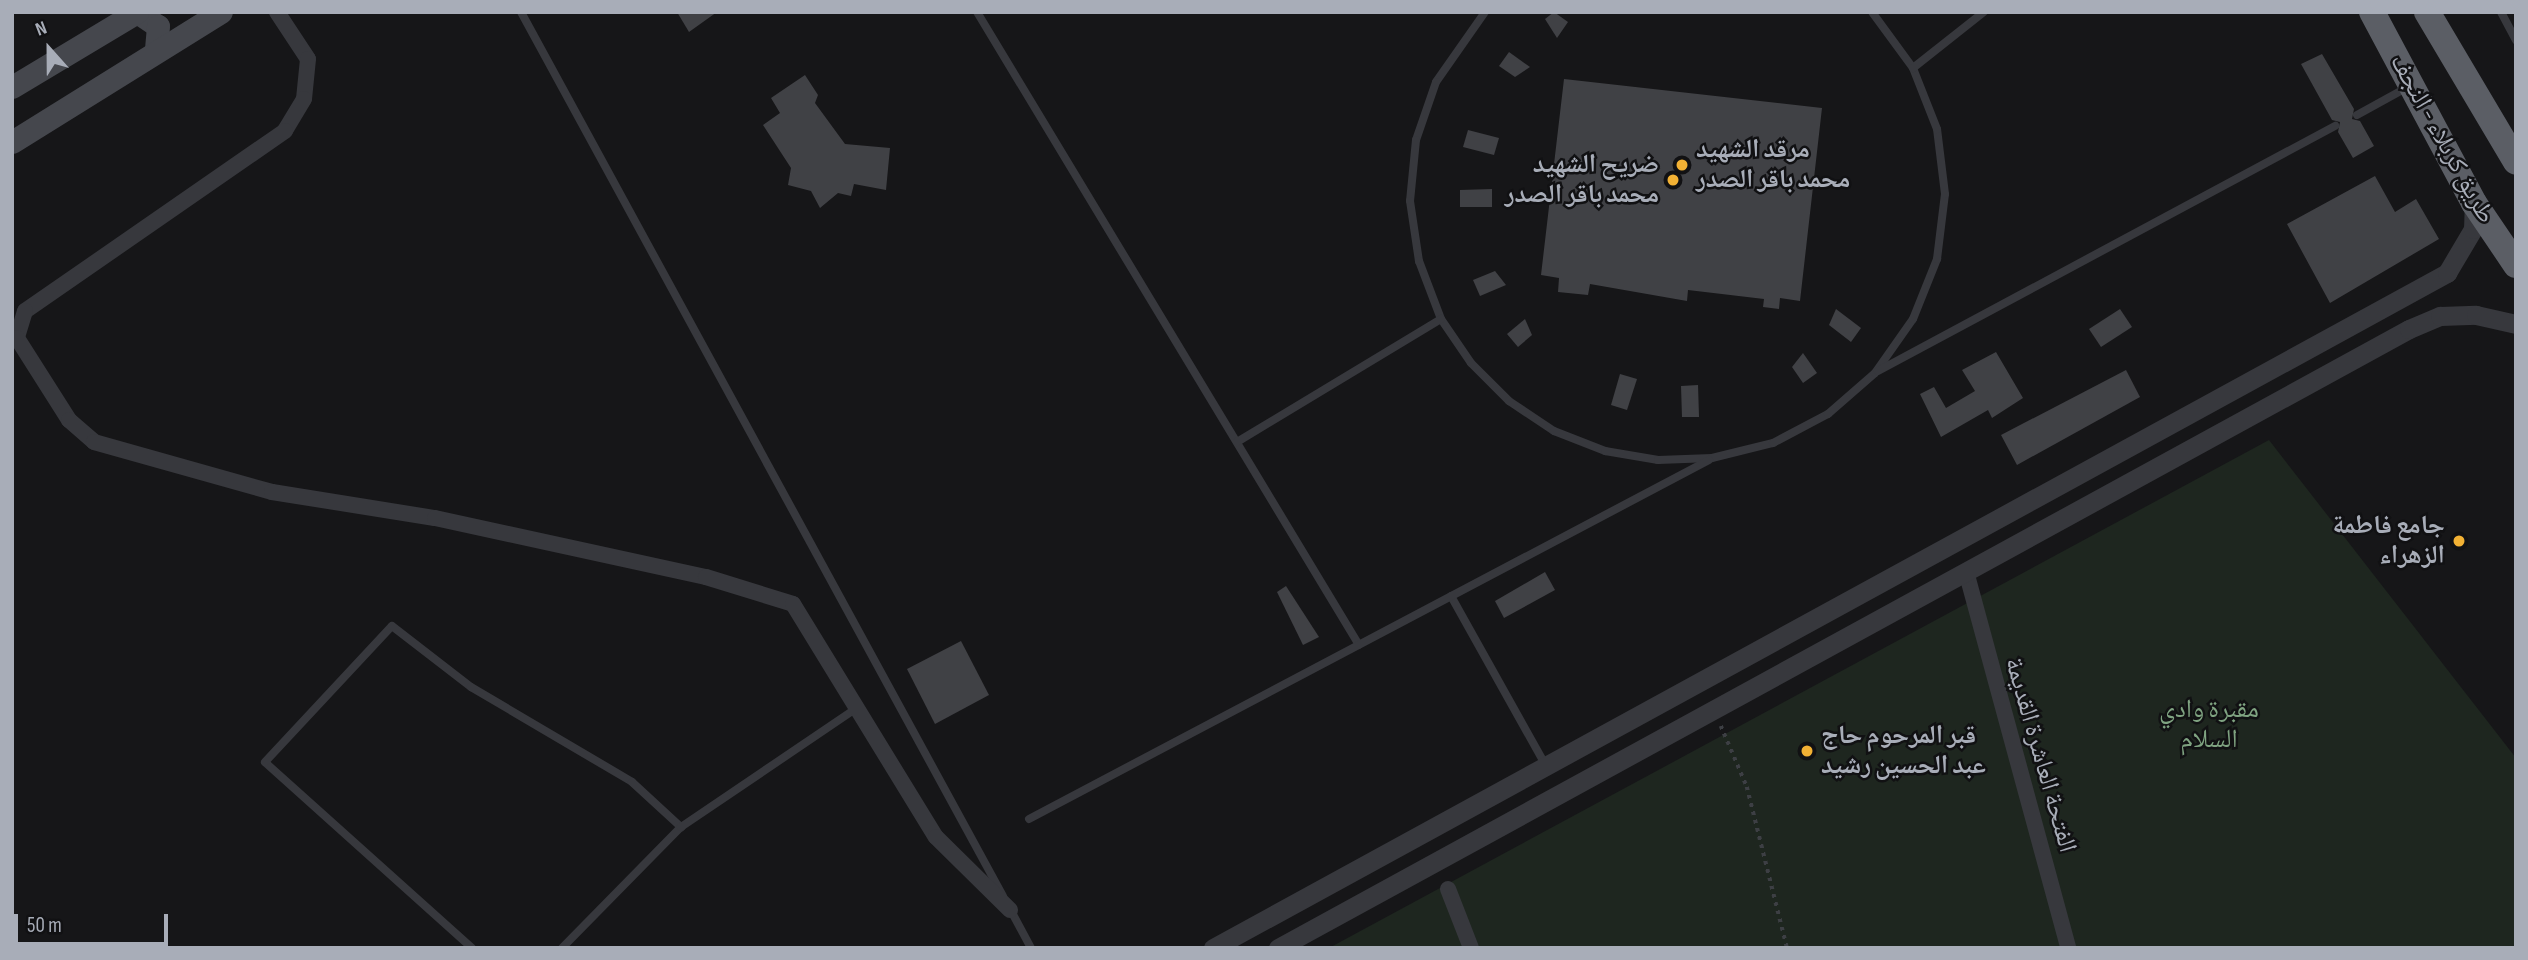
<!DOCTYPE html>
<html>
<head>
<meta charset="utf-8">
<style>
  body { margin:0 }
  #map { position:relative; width:2528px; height:960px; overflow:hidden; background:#161618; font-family:"Sofia Sans Condensed","Noto Naskh Arabic",sans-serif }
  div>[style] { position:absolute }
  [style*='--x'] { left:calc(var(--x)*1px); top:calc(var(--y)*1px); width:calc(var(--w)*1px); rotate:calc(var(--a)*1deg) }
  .green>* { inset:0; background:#1e261f }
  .building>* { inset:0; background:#404145 }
  .path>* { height:3.5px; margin-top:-1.75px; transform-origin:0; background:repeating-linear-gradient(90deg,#3d3f44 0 3.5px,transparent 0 8.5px) }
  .service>* { height:8px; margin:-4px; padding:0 4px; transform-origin:4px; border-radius:4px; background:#37383d }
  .minor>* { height:16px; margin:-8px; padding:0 8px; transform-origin:8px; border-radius:8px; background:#37383d }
  .tertiary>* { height:19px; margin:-9.5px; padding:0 9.5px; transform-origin:9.5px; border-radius:9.5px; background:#37383d }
  .secondary>* { height:23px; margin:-11.5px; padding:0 11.5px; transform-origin:11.5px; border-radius:11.5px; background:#45474d }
  .trunk>* { height:26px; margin:-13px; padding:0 13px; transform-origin:13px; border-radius:13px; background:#5b5e65 }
  .dots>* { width:19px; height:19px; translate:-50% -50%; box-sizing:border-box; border:4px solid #111113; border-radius:50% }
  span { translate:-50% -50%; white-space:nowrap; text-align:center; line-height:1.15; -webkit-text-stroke:5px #111113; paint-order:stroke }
  .street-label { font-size:26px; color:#a8adb8 }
  .poi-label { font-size:26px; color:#a8adb8; font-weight:700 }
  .left { translate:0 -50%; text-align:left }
  .right { translate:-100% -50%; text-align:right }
  .park-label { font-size:26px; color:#7fa381 }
  .frame { position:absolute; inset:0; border:14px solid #a8adb8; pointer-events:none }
  .north { position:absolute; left:14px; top:14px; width:70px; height:70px; -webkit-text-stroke:5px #111113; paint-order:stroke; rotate:339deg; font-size:19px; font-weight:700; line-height:28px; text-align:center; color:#a8adb8 }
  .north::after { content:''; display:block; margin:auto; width:24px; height:32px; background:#a8adb8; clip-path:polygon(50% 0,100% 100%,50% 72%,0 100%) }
  .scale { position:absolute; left:14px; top:914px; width:154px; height:32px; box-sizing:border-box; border:4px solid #a8adb8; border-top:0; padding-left:9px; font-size:21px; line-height:24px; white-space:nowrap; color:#a8adb8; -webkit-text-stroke:5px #111113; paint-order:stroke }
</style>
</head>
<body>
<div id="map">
  <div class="green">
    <div style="clip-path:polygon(2269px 440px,2516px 758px,2516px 948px,1329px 948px)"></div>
  </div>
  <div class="building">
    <div style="clip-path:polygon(677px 12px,717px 12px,689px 32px)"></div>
    <div style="clip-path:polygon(1554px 12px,1568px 22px,1557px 38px,1545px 19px)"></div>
    <div style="clip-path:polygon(1509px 52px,1530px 67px,1515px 77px,1499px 66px)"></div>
    <div style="clip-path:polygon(2322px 54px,2354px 109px,2352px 119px,2360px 121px,2374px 146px,2353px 158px,2338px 132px,2340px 122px,2332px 120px,2301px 64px)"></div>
    <div style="clip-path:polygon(805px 75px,818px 95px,815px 103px,845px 144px,890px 148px,886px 190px,854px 184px,851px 196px,838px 193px,820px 208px,811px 191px,788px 185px,791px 168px,763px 125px,780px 113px,771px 98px)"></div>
    <div style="clip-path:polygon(1564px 79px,1822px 108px,1800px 301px,1780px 298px,1779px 309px,1763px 307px,1764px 299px,1688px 290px,1687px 301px,1590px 284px,1588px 295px,1558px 292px,1559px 278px,1541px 275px)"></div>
    <div style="clip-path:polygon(1468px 130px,1499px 138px,1494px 155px,1463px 147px)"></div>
    <div style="clip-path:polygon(2375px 176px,2395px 212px,2416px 199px,2439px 239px,2330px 303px,2287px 224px)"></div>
    <div style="clip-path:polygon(1492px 189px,1492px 207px,1460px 207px,1460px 190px)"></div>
    <div style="clip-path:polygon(1495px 271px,1506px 285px,1480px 296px,1473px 280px)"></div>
    <div style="clip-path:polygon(1836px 309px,1861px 328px,1851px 342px,1829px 325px)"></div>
    <div style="clip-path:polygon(2120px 309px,2132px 327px,2101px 347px,2089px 329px)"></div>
    <div style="clip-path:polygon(1525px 319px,1532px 335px,1518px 347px,1507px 334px)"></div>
    <div style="clip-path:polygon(1996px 352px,2023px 398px,1992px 418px,1988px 410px,1941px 437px,1920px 394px,1934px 387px,1946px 408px,1975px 391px,1962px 370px)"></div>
    <div style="clip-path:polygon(1803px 353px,1817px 373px,1803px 383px,1792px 367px)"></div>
    <div style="clip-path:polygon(2126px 370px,2140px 397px,2017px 465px,2001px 435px)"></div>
    <div style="clip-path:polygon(1620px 374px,1637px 379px,1627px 410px,1611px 405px)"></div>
    <div style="clip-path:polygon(1698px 385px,1699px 417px,1682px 417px,1681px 386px)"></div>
    <div style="clip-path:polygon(1545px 572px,1555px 590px,1504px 618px,1495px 601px)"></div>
    <div style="clip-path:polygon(1286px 586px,1319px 637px,1303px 645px,1277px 592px)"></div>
    <div style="clip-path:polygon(961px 641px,989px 695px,935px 724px,907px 669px)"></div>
  </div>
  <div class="path">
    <div style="--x:1721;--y:726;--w:66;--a:66.9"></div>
    <div style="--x:1747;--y:787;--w:166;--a:76"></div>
  </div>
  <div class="service">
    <div style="--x:521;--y:12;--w:1007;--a:61.4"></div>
    <div style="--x:977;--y:12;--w:739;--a:58.89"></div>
    <div style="--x:1485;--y:12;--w:85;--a:125"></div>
    <div style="--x:1436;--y:82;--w:61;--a:109"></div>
    <div style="--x:1416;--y:140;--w:61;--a:95.6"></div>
    <div style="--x:1410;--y:201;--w:61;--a:81.5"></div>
    <div style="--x:1419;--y:261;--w:62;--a:69.2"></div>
    <div style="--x:1441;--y:319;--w:53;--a:55.7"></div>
    <div style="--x:1471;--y:363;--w:54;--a:45"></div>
    <div style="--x:1509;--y:401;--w:54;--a:33.7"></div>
    <div style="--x:1554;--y:431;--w:55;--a:21.4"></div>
    <div style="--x:1605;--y:451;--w:54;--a:9.6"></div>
    <div style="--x:1658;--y:460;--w:54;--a:-2.1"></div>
    <div style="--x:1712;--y:458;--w:63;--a:-13.8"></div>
    <div style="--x:1773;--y:443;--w:62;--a:-27.8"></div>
    <div style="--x:1828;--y:414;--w:62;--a:-41.1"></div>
    <div style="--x:1875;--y:373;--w:66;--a:-54.9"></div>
    <div style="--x:1913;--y:319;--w:65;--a:-68.2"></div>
    <div style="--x:1937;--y:259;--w:65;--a:-83"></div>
    <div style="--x:1945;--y:194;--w:65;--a:-97"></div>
    <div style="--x:1937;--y:129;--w:66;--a:-111.5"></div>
    <div style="--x:1913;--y:68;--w:69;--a:-126.2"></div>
    <div style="--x:2501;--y:12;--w:32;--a:62"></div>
    <div style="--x:1913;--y:68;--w:90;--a:-38.3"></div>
    <div style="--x:2357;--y:115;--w:58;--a:-28.8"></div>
    <div style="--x:1878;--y:371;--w:519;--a:-28.2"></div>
    <div style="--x:1237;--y:442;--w:238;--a:-31.1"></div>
    <div style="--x:1451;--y:596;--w:193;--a:60.8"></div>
    <div style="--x:1029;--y:819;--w:769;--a:-27.83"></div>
    <div style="--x:1009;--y:907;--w:47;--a:61.8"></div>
    <div style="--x:472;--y:948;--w:278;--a:-138.1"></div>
    <div style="--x:265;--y:762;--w:186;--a:-47"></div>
    <div style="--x:392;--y:626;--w:100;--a:37.7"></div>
    <div style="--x:471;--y:687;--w:187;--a:30.5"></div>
    <div style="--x:632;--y:782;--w:67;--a:42.6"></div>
    <div style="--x:562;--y:948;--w:170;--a:-45.5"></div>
    <div style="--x:681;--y:827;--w:214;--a:-34.1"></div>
  </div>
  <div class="minor">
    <div style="--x:277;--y:12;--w:56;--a:56.6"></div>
    <div style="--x:308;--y:59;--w:40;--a:95.7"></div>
    <div style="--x:304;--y:99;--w:37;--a:121"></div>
    <div style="--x:285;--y:131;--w:316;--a:145.3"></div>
    <div style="--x:25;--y:311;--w:28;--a:107"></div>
    <div style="--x:17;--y:338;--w:97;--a:57.6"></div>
    <div style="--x:69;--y:420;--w:33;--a:41"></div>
    <div style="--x:94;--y:442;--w:185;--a:15.7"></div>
    <div style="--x:272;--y:492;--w:165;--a:9.1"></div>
    <div style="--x:435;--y:518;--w:277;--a:12.3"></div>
    <div style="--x:706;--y:577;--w:91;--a:17.2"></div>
    <div style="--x:793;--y:604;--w:273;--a:58.5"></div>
    <div style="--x:936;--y:837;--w:104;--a:44.6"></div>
    <div style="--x:1967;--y:575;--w:386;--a:74.8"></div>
    <div style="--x:1448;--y:889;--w:63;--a:68.7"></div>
  </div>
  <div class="tertiary">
    <div style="--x:1213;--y:948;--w:1407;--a:-28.68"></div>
    <div style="--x:2447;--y:273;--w:51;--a:-59.4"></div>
    <div style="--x:2473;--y:229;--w:26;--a:-88"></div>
    <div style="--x:1278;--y:948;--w:1289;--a:-28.69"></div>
    <div style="--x:2409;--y:329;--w:34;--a:-23"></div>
    <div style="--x:2440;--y:316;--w:36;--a:-2"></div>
    <div style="--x:2476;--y:315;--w:41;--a:12.7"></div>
  </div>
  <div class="secondary">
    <div style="--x:137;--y:12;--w:25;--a:34"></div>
    <div style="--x:158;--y:26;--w:25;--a:95"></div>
    <div style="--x:12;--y:87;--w:146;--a:-31"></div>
    <div style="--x:12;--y:142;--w:246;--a:-31.9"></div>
  </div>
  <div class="trunk">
    <div style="--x:2372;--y:12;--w:217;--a:61.9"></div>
    <div style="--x:2474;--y:203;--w:75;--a:55.9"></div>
    <div style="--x:2427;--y:12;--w:174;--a:59.3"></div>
  </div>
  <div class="dots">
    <div style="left:1682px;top:165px;background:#f2b134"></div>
    <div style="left:1673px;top:180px;background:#f2b134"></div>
    <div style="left:2459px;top:541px;background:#f2b134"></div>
    <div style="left:1807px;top:751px;background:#f2b134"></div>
  </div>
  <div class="street-label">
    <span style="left:2442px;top:139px;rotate:61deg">طريق کربلاء - النجف</span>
    <span style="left:2040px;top:755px;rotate:74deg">الفتحة العاشرة القديمة</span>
  </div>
  <div class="poi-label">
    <span class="left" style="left:1696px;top:165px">مرقد الشهيد<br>محمد باقر الصدر</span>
    <span class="right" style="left:1659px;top:180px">ضريح الشهيد<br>محمد باقر الصدر</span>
    <span class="right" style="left:2445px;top:541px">جامع فاطمة<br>الزهراء</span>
    <span class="left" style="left:1821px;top:751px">قبر المرحوم حاج<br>عبد الحسين رشيد</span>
  </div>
  <div class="park-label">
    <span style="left:2209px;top:725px">مقبرة وادي<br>السلام</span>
  </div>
  <div class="frame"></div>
  <div class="north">N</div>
  <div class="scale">50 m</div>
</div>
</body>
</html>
